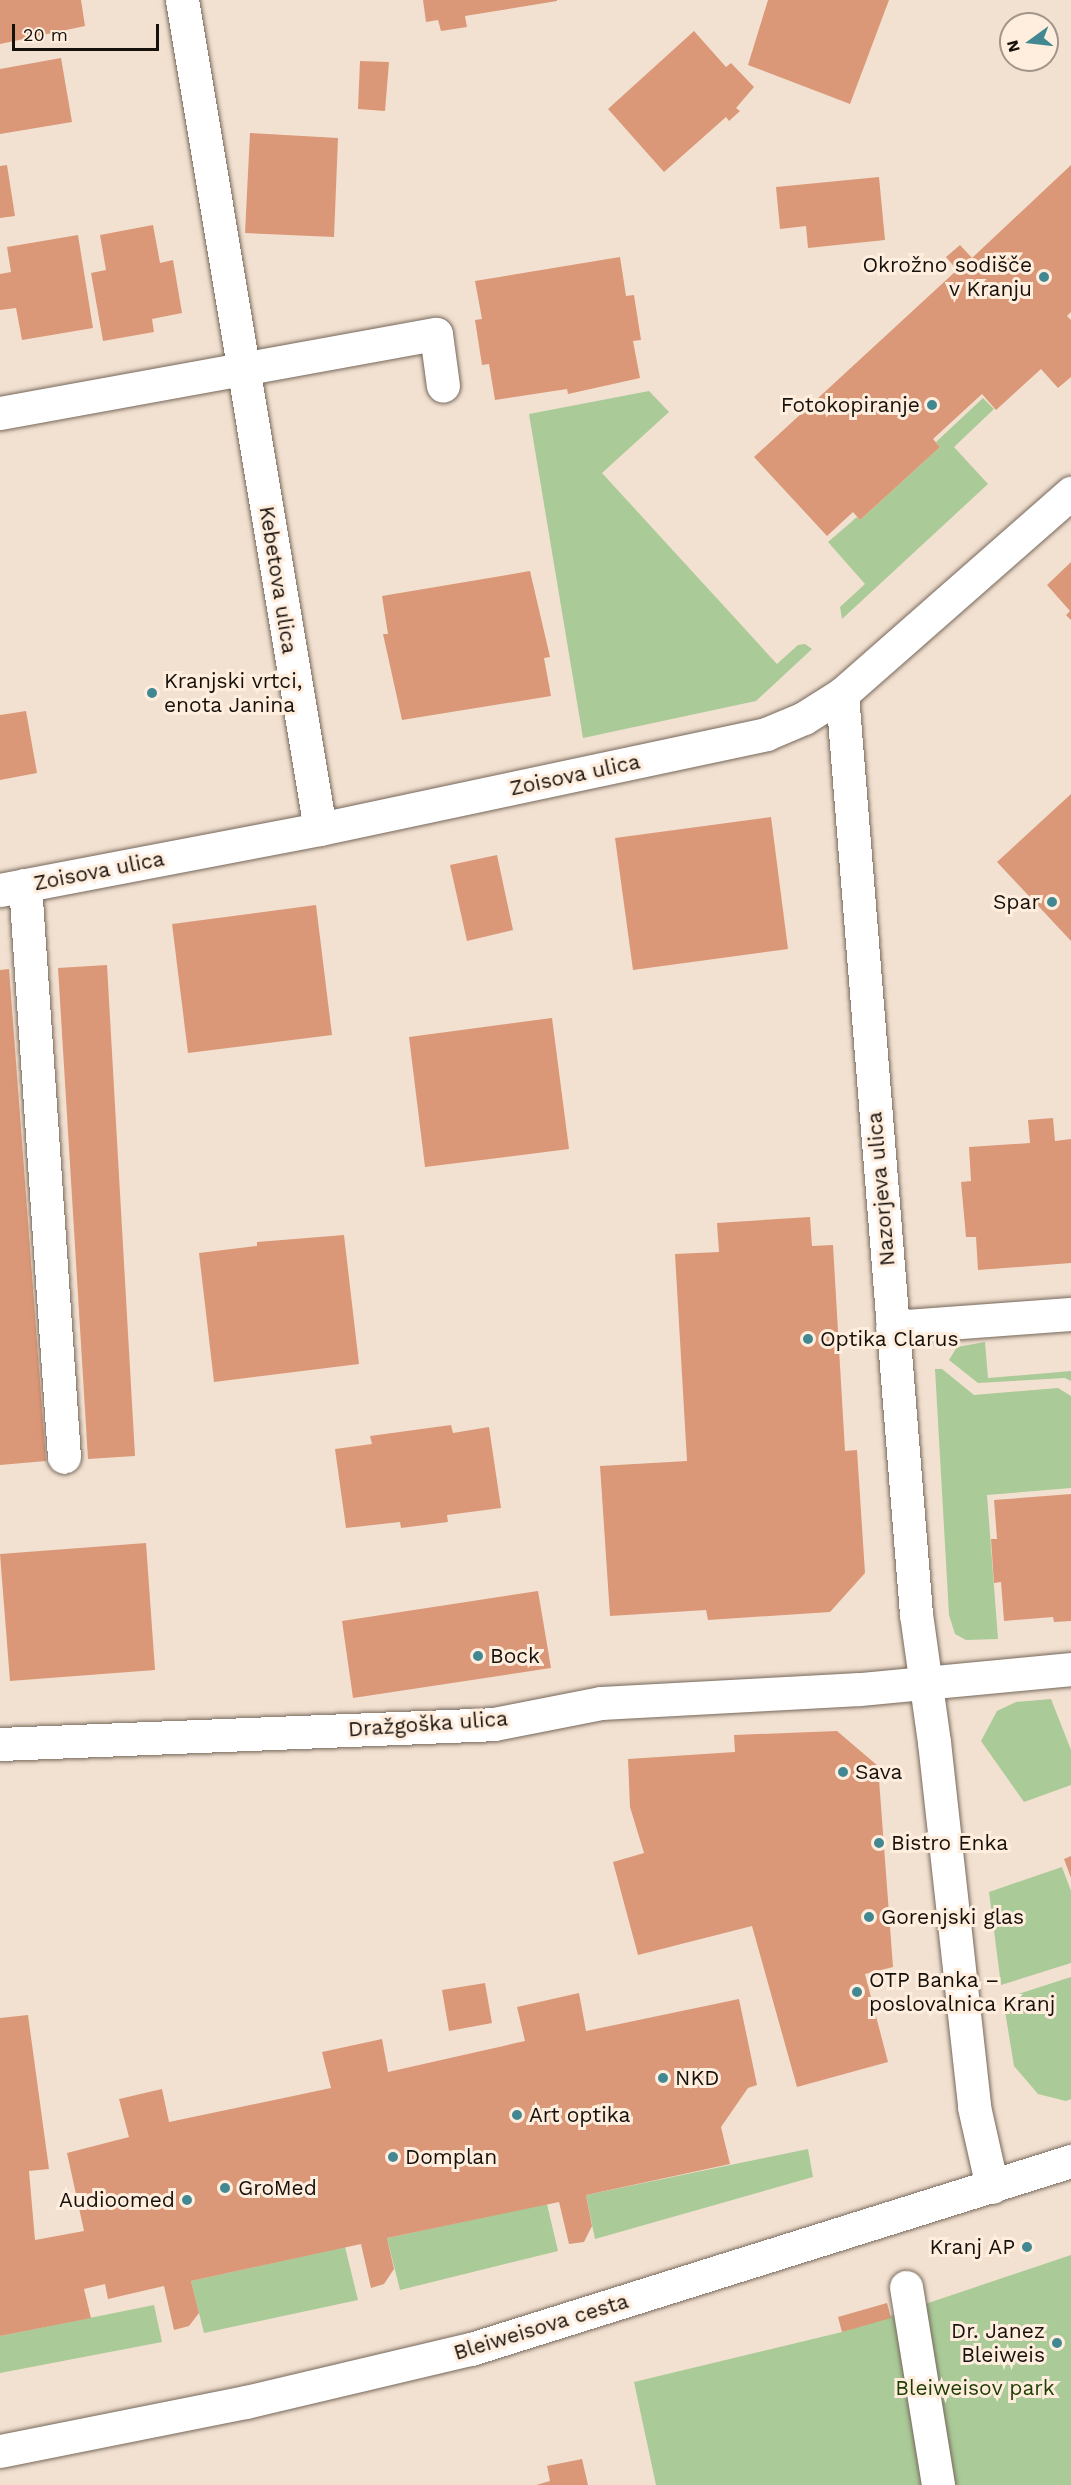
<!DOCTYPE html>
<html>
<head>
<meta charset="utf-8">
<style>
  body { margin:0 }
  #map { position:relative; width:1071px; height:2485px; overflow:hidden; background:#f2e1d1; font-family:"Work Sans",sans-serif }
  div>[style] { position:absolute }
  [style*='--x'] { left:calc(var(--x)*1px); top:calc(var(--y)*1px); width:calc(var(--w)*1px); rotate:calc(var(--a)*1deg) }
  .green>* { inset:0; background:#aaca98 }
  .building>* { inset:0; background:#db9878 }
  .roads { filter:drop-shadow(0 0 2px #77685b) drop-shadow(0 0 2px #77685b) }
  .minor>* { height:33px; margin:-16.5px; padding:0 16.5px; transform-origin:16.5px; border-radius:16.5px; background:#fff }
  .dots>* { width:16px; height:16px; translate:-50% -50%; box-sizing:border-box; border:3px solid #ffeede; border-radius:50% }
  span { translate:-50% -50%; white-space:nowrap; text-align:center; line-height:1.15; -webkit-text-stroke:6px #ffeede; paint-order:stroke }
  .poi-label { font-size:21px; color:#17110c }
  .right { translate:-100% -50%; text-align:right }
  .left { translate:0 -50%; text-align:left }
  .street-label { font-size:21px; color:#17110c }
  .park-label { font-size:21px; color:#1d3e00 }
  .north { position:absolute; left:999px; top:12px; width:60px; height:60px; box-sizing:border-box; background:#ffeede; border:2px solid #a2968a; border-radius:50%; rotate:255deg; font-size:16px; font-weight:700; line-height:24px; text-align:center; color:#17110c }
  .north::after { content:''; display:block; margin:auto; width:21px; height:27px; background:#428892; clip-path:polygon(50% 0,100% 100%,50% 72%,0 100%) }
  .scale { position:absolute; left:12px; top:24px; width:147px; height:27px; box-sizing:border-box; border:3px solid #17110c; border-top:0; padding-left:8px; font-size:18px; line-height:21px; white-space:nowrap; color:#17110c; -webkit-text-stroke:4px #ffeede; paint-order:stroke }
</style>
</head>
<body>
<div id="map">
  <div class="green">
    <div style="clip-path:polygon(649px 391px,669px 412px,602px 473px,777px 664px,798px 645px,805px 644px,812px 649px,756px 701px,583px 738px,529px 414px)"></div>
    <div style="clip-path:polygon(983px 398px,994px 409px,954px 447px,988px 484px,842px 619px,840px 607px,865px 584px,828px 542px,857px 517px,860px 520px,940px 447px,936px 442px)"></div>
    <div style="clip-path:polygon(985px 1342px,988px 1378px,1071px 1371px,1071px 1381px,1065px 1378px,978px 1383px,949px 1360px,957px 1347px)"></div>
    <div style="clip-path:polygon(935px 1369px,942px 1369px,974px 1395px,1058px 1388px,1071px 1396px,1071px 1488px,987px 1495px,998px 1639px,966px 1640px,955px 1634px,949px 1615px)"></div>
    <div style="clip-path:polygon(1051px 1699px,1071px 1750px,1071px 1785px,1024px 1802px,981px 1741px,997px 1711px,1016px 1702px)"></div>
    <div style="clip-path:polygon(1062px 1867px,1071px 1891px,1071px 1963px,1001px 1985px,989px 1892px)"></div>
    <div style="clip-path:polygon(1071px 1977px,1071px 2099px,1066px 2101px,1038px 2094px,1014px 2066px,1003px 1999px)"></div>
    <div style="clip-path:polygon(808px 2149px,813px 2177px,595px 2239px,586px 2195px)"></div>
    <div style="clip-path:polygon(547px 2204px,558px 2251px,400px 2290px,387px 2238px)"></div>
    <div style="clip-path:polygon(345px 2247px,358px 2300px,204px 2333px,191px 2281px)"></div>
    <div style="clip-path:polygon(1071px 2255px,1071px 2485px,656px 2485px,634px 2382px,842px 2332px)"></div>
    <div style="clip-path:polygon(154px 2305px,162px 2342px,0 2373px,0 2336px)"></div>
  </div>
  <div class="building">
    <div style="clip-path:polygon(0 0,81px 0,85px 26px,0 44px)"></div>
    <div style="clip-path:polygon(423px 0,557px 0,557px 1px,465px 16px,467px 27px,441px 31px,438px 20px,426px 22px)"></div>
    <div style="clip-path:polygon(768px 0,889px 0,850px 104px,748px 65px)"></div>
    <div style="clip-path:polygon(694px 31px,726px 67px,731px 63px,754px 87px,736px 108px,740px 111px,729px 121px,726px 117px,664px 172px,608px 109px)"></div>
    <div style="clip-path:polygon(61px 58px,72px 122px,0 134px,0 69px)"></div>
    <div style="clip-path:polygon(360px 61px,389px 62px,385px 111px,358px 109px)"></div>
    <div style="clip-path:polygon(250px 133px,338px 138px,334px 237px,245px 233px)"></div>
    <div style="clip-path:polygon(7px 165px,15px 216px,0 218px,0 166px)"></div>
    <div style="clip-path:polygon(1071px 165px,1071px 312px,1067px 316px,1071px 320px,1071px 377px,1058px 388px,1041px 369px,996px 410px,982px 394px,933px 439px,940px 447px,860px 520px,853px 512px,827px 536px,754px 457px,957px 270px,946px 257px,960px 245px,972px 258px)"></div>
    <div style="clip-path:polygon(879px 177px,885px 240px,808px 248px,806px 226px,780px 229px,776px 187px)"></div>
    <div style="clip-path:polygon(153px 225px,160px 263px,173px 260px,182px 313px,152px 319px,154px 332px,103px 341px,91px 273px,106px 270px,100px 235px)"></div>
    <div style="clip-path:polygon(78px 235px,93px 328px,22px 340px,16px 308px,0 310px,0 274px,11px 272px,7px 247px)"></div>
    <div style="clip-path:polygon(620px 257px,626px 296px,634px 295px,641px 340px,633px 341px,640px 378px,568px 394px,567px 389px,495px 400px,489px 364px,482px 365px,475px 320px,482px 319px,475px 281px)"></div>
    <div style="clip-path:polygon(1071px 562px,1071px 620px,1066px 615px,1070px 611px,1047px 585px)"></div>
    <div style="clip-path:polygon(530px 571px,550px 657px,544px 658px,551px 696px,402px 720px,383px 634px,388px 634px,382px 596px)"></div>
    <div style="clip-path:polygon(26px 711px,37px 773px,0 780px,0 715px)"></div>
    <div style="clip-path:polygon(1071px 794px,1071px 941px,997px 862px)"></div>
    <div style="clip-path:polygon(771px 817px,788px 949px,633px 970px,615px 838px)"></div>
    <div style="clip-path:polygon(497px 855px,513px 930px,467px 941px,450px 865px)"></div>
    <div style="clip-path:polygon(316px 905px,332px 1035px,188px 1053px,172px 924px)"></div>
    <div style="clip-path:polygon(107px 965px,135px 1456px,88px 1459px,58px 968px)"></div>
    <div style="clip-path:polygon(9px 969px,46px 1461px,0 1465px,0 970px)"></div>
    <div style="clip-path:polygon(552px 1018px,569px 1149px,425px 1167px,409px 1037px)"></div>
    <div style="clip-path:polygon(1053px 1118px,1055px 1141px,1071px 1139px,1071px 1263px,978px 1270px,976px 1237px,966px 1237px,961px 1182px,971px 1181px,969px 1147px,1030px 1143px,1028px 1120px)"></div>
    <div style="clip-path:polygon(810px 1217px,812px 1246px,833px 1245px,845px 1451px,857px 1450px,865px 1573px,830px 1612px,708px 1620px,706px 1610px,610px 1616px,600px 1466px,687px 1461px,675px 1254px,719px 1252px,717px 1223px)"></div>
    <div style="clip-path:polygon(344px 1235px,359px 1364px,214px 1382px,199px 1253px,257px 1246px,257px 1242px)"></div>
    <div style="clip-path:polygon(451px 1425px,453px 1433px,489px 1427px,501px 1508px,447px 1515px,448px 1522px,401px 1528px,400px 1522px,346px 1528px,335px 1449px,372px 1444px,370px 1436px)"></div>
    <div style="clip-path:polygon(1071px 1494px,1071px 1621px,1054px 1622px,1053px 1617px,1004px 1621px,1001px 1582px,994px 1583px,991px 1539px,997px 1539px,994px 1500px)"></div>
    <div style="clip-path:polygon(146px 1543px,155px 1670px,10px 1681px,0 1554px)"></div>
    <div style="clip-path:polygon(538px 1591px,551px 1668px,353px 1698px,342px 1621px)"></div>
    <div style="clip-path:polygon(837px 1731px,878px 1766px,893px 1967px,865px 1974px,888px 2062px,797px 2087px,752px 1926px,638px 1955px,613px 1862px,644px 1853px,630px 1807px,628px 1759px,735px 1752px,734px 1735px)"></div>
    <div style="clip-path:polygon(1071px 1856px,1071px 1878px,1064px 1859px)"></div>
    <div style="clip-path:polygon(485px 1983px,492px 2023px,449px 2031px,442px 1990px)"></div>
    <div style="clip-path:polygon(579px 1993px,586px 2031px,739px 1999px,757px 2085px,748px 2088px,721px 2127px,730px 2164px,586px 2195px,592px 2226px,584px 2242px,569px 2244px,559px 2202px,387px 2238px,394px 2269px,384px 2284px,371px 2288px,361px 2244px,191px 2281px,199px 2313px,189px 2326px,174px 2330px,164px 2286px,108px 2299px,105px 2284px,84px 2289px,91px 2318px,0 2336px,0 2018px,28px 2015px,49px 2169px,29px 2171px,35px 2240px,84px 2231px,67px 2153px,129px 2137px,119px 2099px,162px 2089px,169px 2122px,331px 2088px,322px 2052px,382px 2039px,388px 2072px,525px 2041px,517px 2007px)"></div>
    <div style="clip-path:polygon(887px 2303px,891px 2318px,842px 2332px,838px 2317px)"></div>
    <div style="clip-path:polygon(582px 2459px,588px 2485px,536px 2485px,550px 2481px,547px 2466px)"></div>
  </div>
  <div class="roads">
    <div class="minor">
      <div style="--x:182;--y:0;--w:840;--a:80.55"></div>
      <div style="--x:0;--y:413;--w:443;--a:-10.3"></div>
      <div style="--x:436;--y:334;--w:52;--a:82.3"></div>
      <div style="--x:842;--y:694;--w:923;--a:85.4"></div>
      <div style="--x:916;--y:1614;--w:129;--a:82"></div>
      <div style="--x:934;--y:1742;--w:367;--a:83.7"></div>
      <div style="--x:974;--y:2107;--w:82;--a:77.3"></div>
      <div style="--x:25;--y:885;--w:573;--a:86.1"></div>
      <div style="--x:0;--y:890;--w:326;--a:-10.8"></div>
      <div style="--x:320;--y:829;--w:456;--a:-12"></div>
      <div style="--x:766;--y:734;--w:41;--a:-22.8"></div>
      <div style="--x:804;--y:718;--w:45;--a:-32.3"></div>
      <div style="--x:842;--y:694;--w:305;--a:-41.3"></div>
      <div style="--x:892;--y:1327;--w:179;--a:-4.2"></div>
      <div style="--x:0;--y:1744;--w:494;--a:-2.3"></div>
      <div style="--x:494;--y:1724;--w:109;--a:-11.1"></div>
      <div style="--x:601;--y:1703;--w:259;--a:-3.1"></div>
      <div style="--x:860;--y:1689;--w:212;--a:-5.4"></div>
      <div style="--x:906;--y:2287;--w:201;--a:80.8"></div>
      <div style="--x:0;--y:2451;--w:251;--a:-11.3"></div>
      <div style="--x:246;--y:2402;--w:231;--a:-13.3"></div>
      <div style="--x:471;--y:2349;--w:629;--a:-17.4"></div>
    </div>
  </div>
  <div class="dots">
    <div style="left:1044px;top:277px;background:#428892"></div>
    <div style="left:932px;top:405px;background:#428892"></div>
    <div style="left:152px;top:693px;background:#428892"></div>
    <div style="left:1052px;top:902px;background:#428892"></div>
    <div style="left:808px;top:1339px;background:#428892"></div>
    <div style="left:478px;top:1656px;background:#428892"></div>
    <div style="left:843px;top:1772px;background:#428892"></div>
    <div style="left:879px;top:1843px;background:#428892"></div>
    <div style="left:869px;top:1917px;background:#428892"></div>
    <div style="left:857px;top:1992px;background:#428892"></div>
    <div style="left:663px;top:2078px;background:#428892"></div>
    <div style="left:517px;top:2115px;background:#428892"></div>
    <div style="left:393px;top:2157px;background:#428892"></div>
    <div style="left:225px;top:2188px;background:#428892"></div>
    <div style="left:187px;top:2200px;background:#428892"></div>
    <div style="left:1027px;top:2247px;background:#428892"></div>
    <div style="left:1057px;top:2343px;background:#428892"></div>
  </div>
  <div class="poi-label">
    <span class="right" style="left:1032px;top:277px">Okrožno sodišče<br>v Kranju</span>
    <span class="right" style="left:920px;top:405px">Fotokopiranje</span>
    <span class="left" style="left:164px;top:693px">Kranjski vrtci,<br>enota Janina</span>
    <span class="right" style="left:1040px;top:902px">Spar</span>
    <span class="left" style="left:820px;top:1339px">Optika Clarus</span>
    <span class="left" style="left:490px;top:1656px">Bock</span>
    <span class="left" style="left:855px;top:1772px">Sava</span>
    <span class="left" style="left:891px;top:1843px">Bistro Enka</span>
    <span class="left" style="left:881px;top:1917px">Gorenjski glas</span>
    <span class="left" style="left:869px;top:1992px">OTP Banka –<br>poslovalnica Kranj</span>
    <span class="left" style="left:675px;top:2078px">NKD</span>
    <span class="left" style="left:529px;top:2115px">Art optika</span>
    <span class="left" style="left:405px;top:2157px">Domplan</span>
    <span class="left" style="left:238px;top:2188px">GroMed</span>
    <span class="right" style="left:175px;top:2200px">Audioomed</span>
    <span class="right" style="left:1015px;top:2247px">Kranj AP</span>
    <span class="right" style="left:1045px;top:2343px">Dr. Janez<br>Bleiweis</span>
  </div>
  <div class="street-label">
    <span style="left:278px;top:580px;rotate:81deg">Kebetova ulica</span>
    <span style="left:575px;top:775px;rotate:-12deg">Zoisova ulica</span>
    <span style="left:99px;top:871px;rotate:-11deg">Zoisova ulica</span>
    <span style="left:881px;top:1189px;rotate:-95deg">Nazorjeva ulica</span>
    <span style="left:428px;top:1724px;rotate:-4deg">Dražgoška ulica</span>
    <span style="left:541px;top:2327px;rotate:-17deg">Bleiweisova cesta</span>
  </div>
  <div class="park-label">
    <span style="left:975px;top:2388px">Bleiweisov park</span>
  </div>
  <div class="north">N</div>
  <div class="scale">20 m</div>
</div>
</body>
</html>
